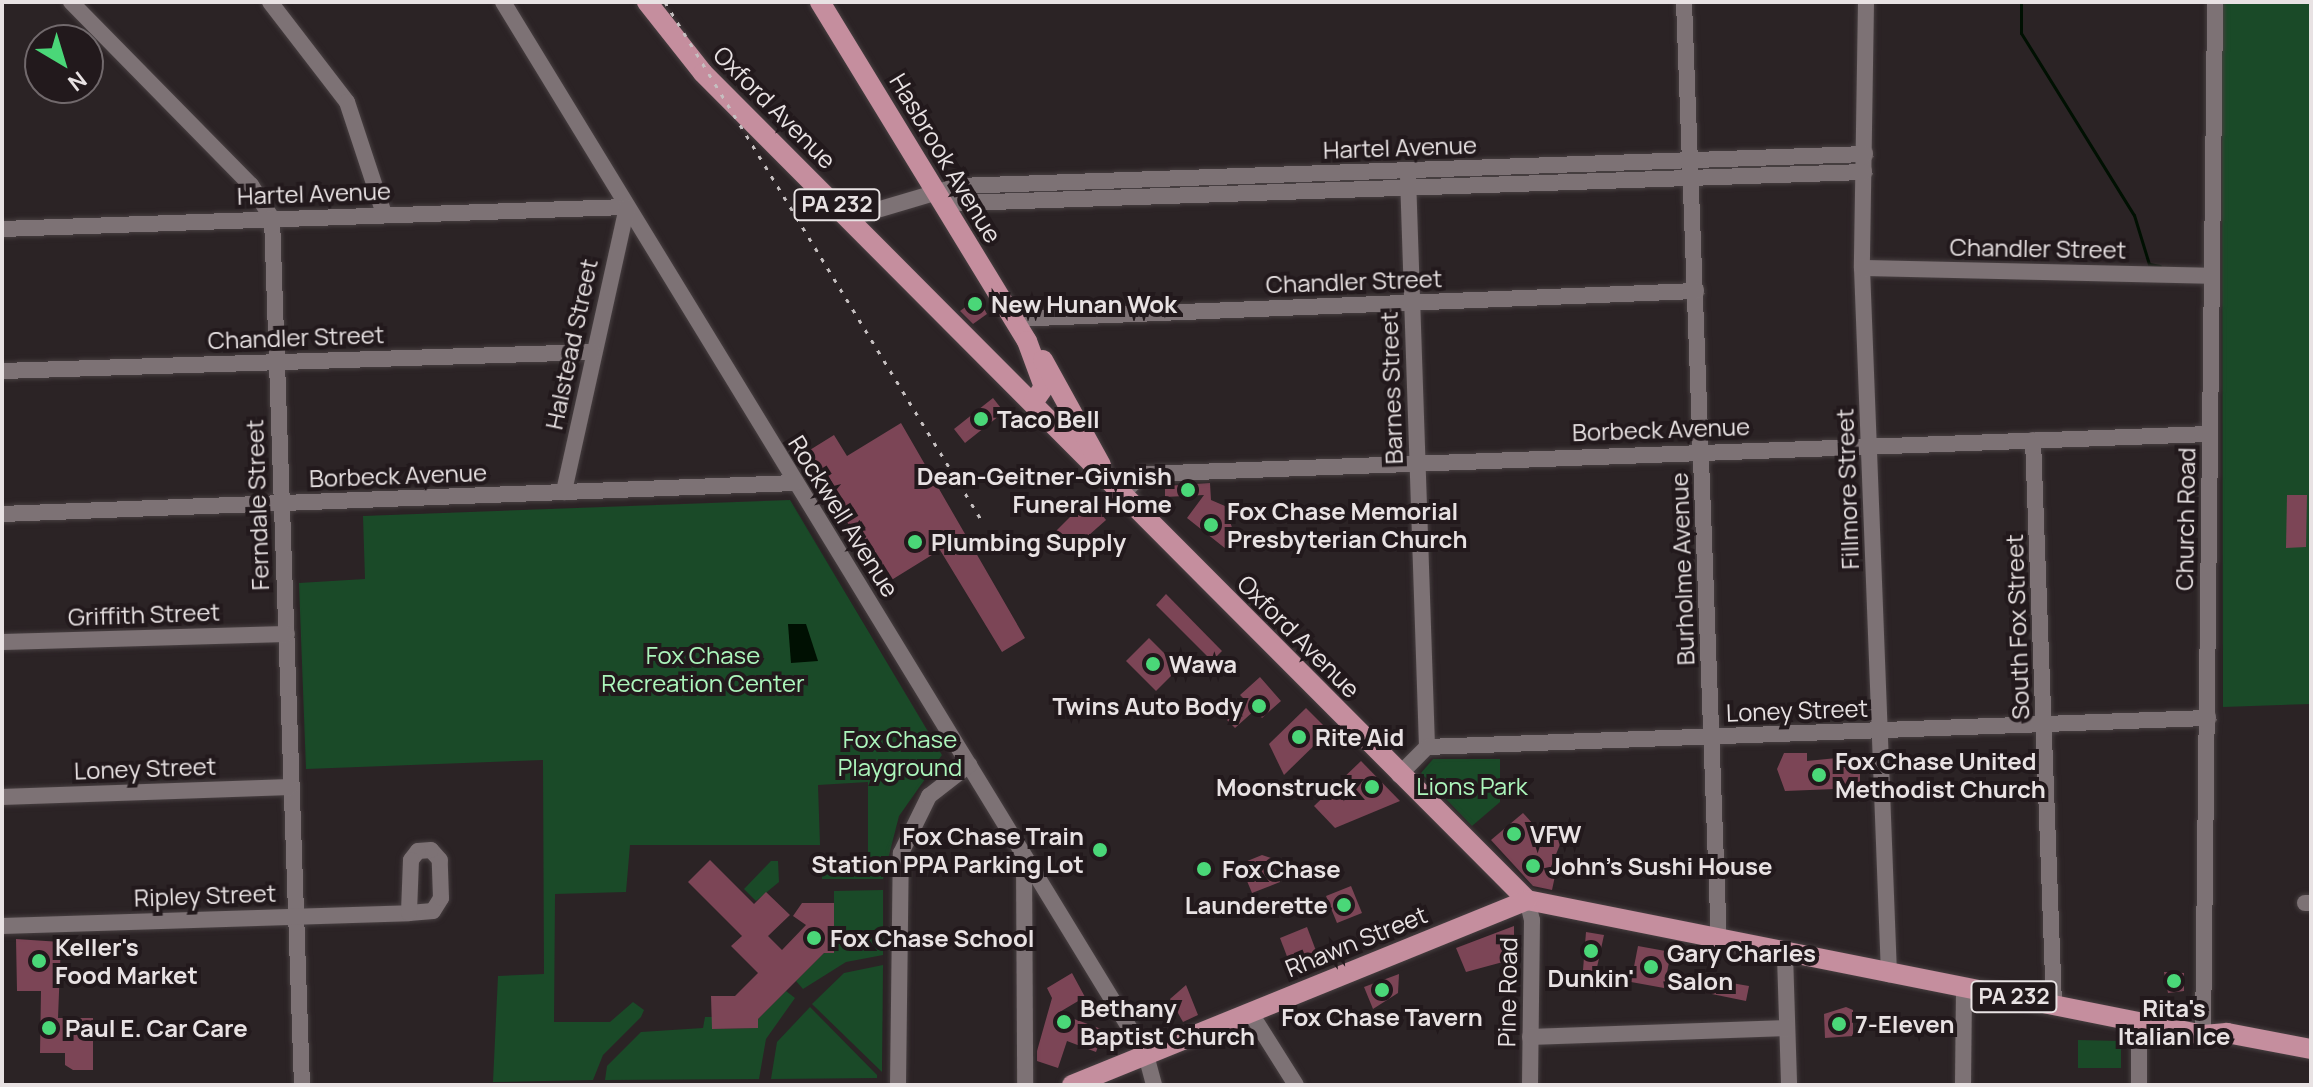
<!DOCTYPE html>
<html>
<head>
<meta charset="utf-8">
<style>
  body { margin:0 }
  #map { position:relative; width:2313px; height:1087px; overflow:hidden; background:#2b2325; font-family:Manrope,sans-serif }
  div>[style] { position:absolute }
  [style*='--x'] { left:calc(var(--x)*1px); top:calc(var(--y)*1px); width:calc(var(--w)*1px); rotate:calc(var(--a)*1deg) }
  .green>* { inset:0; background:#1a4a28 }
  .water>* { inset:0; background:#001002 }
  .stream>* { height:3px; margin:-1.5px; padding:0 1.5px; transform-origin:1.5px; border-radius:1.5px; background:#001002 }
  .building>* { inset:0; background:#7c4556 }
  .roads { filter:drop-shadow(0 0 2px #473f41) drop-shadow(0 0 2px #473f41) }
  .minor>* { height:16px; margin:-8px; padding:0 8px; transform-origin:8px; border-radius:8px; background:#7d7275 }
  .major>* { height:20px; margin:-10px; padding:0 10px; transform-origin:10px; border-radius:10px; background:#c58e9e }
  .rail>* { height:3px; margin-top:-1.5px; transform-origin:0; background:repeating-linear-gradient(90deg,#c5bfc0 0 4px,transparent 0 12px) }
  .dots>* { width:22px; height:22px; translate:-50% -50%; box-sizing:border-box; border:4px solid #22191c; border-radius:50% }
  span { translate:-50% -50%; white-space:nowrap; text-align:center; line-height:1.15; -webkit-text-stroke:8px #22191c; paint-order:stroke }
  .shield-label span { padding:2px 6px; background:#22191c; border:2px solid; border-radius:6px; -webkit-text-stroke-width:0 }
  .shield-label { font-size:22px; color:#e8e2e3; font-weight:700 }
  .street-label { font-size:24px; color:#e8e2e3 }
  .poi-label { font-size:24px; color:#e8e2e3; font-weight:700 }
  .left { translate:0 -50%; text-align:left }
  .right { translate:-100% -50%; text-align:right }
  .park-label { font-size:24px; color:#acf6bc }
  .frame { position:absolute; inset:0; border:4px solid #e8e2e3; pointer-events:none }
  .north { position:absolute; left:24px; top:24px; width:80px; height:80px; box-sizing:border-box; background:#22191c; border:2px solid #71696c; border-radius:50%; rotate:142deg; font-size:22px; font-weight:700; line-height:32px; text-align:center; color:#e8e2e3 }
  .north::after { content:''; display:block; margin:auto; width:28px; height:36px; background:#4ad778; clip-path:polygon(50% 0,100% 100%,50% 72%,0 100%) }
</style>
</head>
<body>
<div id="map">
  <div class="green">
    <div style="clip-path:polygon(2222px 2px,2311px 2px,2311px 704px,2223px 707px)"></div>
    <div style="clip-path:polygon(790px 500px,942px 755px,899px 816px,883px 879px,822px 879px,822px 861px,868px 860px,868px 782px,818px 785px,820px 845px,630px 845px,626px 892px,555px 894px,554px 1022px,610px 1022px,633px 1002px,644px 1010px,641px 1017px,603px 1055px,593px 1080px,493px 1082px,498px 976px,544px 974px,543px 760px,306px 769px,299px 583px,365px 579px,363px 516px)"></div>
    <div style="clip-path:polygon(1433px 759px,1500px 759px,1500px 802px,1472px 826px,1421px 773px)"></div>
    <div style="clip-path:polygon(771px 861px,778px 861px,779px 882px,756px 901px,744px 889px)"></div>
    <div style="clip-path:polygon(883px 890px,883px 955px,846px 962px,803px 989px,796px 981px,824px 953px,834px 953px,834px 891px)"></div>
    <div style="clip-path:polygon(883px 965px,882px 1072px,812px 1004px,844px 973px)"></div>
    <div style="clip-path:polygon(786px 991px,795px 998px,766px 1039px,759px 1079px,605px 1080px,607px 1066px,641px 1032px,703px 1028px,705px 1017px,712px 1017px,712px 1029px,757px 1028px,758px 1019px)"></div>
    <div style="clip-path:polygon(810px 1007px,877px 1075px,877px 1078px,771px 1079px,777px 1042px)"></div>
    <div style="clip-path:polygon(2078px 1040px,2121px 1041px,2121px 1068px,2078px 1068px)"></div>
  </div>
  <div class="water">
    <div style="clip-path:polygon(788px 624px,806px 624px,818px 661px,791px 663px)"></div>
  </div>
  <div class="stream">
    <div style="--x:2021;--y:2;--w:31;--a:90"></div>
    <div style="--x:2021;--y:33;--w:214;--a:58.2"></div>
    <div style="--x:2134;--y:215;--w:51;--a:73"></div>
    <div style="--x:2149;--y:264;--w:11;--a:10"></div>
  </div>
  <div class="building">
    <div style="clip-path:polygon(978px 298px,987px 314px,973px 324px,960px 311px)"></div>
    <div style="clip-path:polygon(993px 398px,1004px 412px,965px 443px,954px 429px)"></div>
    <div style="clip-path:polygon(901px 423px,1025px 638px,1002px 652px,940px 550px,885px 584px,805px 453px,834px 435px,847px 456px)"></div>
    <div style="clip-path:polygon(1210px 483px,1211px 500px,1225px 506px,1236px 540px,1226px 549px,1187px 518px,1204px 495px,1165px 497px,1165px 486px)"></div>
    <div style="clip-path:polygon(2287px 495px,2307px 495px,2306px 547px,2286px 548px)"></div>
    <div style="clip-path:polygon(1089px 498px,1106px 520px,1071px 551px,1053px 534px)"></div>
    <div style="clip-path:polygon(1166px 594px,1222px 651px,1212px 661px,1156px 605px)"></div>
    <div style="clip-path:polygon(1149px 638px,1179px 668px,1156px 691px,1126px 661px)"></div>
    <div style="clip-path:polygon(1260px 677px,1281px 701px,1262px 718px,1255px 710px,1235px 728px,1227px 720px,1247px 702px,1240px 695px)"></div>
    <div style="clip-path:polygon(1306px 708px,1329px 731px,1284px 775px,1269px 744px)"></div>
    <div style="clip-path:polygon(1784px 753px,1807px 753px,1807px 761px,1847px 757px,1847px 767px,1860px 767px,1860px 788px,1785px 791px,1777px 769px)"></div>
    <div style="clip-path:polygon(1361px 761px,1400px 801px,1335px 828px,1314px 806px)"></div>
    <div style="clip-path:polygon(1523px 813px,1543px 835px,1554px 833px,1561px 842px,1548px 874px,1555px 876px,1552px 890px,1533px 886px,1491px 840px)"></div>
    <div style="clip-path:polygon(1262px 855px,1271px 858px,1280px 882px,1252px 893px,1240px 864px)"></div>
    <div style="clip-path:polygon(710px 860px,754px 904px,766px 892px,790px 915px,768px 936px,782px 950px,806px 925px,793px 916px,802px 903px,834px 903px,834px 953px,824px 953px,758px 1019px,758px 1028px,712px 1029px,711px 996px,735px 996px,758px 973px,731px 946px,742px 936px,688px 882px)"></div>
    <div style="clip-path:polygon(1351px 886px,1362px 913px,1337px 923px,1326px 896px)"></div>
    <div style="clip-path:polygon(1514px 926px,1514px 959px,1466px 972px,1456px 948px)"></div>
    <div style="clip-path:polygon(1307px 927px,1318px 956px,1291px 967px,1280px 938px)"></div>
    <div style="clip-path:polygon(1586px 932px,1604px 935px,1596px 972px,1583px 970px)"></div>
    <div style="clip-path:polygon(16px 939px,61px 942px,58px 1018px,93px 1018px,93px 1070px,73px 1070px,65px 1065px,65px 1053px,40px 1053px,41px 991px,17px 991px)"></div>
    <div style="clip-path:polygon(1638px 946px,1671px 952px,1664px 988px,1631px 982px)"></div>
    <div style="clip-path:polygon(2164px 972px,2184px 973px,2184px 991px,2168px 993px)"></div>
    <div style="clip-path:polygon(1072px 973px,1085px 997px,1058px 1013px,1104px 1030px,1096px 1052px,1067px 1041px,1058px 1068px,1037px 1061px,1037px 1051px,1052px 998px,1047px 988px)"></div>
    <div style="clip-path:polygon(1399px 974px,1398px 993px,1373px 1009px,1364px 987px)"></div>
    <div style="clip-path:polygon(1697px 977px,1749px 986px,1746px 1001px,1697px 991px)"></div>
    <div style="clip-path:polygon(1186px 985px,1198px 1015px,1183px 1022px,1170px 999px)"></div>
    <div style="clip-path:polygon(1846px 1007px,1853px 1010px,1853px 1036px,1825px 1038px,1824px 1014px)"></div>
  </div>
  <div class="roads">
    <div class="minor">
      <div style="--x:71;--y:2;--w:257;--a:45.5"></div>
      <div style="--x:251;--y:185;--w:39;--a:58"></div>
      <div style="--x:272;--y:218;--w:868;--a:88.02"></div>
      <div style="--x:270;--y:2;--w:126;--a:52.4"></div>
      <div style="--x:347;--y:102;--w:118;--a:71.7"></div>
      <div style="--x:503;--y:2;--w:1234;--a:58.59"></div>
      <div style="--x:1146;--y:1055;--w:31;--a:75"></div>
      <div style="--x:1684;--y:2;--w:941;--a:87.87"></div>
      <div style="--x:1866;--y:2;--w:266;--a:90.9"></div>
      <div style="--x:1862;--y:268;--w:707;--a:87.81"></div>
      <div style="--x:1408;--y:177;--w:570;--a:88.09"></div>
      <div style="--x:939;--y:195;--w:24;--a:19"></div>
      <div style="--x:962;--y:203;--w:903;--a:-1.97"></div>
      <div style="--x:850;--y:218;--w:113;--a:-16.5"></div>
      <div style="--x:958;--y:186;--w:908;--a:-2.02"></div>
      <div style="--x:2;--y:229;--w:625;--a:-2.02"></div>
      <div style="--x:627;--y:207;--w:292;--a:102.5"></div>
      <div style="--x:1862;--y:268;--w:350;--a:1.3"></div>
      <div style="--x:1013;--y:319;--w:684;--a:-2.35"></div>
      <div style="--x:2;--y:371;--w:591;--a:-1.84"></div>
      <div style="--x:2033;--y:440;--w:565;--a:87.87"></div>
      <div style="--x:1122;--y:494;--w:29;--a:-44"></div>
      <div style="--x:1143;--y:474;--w:1068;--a:-2.15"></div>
      <div style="--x:2;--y:514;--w:794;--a:-2.24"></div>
      <div style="--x:2;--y:642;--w:285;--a:-1.6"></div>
      <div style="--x:1399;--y:775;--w:40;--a:-45"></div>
      <div style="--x:1427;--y:747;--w:782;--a:-2.13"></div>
      <div style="--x:2;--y:797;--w:288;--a:-2"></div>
      <div style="--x:1024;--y:859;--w:226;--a:89.7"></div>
      <div style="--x:1527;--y:900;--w:21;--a:76"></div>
      <div style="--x:1532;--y:920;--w:165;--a:90.7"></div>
      <div style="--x:2305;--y:903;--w:6;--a:0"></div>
      <div style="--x:2;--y:926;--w:407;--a:-1.8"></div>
      <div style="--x:409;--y:913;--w:24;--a:-5"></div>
      <div style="--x:433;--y:911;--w:15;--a:-58"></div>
      <div style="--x:441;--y:898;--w:38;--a:-92"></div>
      <div style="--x:440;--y:860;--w:13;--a:-132"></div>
      <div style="--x:431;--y:850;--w:13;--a:176"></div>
      <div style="--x:418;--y:851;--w:11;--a:128"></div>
      <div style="--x:411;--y:860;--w:53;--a:92.2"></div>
      <div style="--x:1785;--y:955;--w:130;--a:88.2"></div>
      <div style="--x:1250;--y:1012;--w:86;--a:57.8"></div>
      <div style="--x:2203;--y:1035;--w:1033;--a:-89.33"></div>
      <div style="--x:1530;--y:1037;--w:257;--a:-2"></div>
      <div style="--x:898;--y:1085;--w:232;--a:-89.3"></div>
      <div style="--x:901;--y:853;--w:64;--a:-63.8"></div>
      <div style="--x:929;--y:796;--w:51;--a:-37.8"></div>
      <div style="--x:1963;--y:1085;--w:98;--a:-89.4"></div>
      <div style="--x:2139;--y:1085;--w:63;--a:-90"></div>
    </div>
    <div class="major">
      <div style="--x:647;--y:2;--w:90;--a:51.7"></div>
      <div style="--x:703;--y:73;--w:1167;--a:45.1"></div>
      <div style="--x:1527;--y:900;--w:689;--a:11.29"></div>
      <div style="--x:2203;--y:1035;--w:24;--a:-5"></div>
      <div style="--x:2227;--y:1033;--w:86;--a:10.8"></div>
      <div style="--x:820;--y:2;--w:397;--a:58.6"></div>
      <div style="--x:1027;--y:341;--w:49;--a:69.7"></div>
      <div style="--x:1044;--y:387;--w:19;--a:125"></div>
      <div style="--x:1043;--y:360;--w:120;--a:61.1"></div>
      <div style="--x:1072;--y:1085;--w:491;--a:-22.1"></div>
    </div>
  </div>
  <div class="rail">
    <div style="--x:665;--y:2;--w:608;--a:58.58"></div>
  </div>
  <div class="dots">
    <div style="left:975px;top:304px;background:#4ad778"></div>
    <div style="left:981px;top:419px;background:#4ad778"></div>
    <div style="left:1188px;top:490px;background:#4ad778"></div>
    <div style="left:1211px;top:525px;background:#4ad778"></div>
    <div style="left:915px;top:542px;background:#4ad778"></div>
    <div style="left:1153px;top:664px;background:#4ad778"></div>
    <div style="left:1259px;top:706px;background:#4ad778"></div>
    <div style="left:1299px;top:737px;background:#4ad778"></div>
    <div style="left:1819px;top:775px;background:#4ad778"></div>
    <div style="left:1372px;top:787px;background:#4ad778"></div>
    <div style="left:1514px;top:834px;background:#4ad778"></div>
    <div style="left:1100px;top:850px;background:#4ad778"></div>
    <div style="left:1533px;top:866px;background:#4ad778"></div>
    <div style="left:1204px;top:869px;background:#4ad778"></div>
    <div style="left:1344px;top:905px;background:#4ad778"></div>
    <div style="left:814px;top:938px;background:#4ad778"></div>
    <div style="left:1591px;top:951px;background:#4ad778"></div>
    <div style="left:39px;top:961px;background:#4ad778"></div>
    <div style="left:1651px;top:967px;background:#4ad778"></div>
    <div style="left:2174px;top:981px;background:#4ad778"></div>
    <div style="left:1382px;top:990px;background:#4ad778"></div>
    <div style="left:1064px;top:1022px;background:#4ad778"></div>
    <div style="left:1839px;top:1024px;background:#4ad778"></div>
    <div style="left:49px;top:1028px;background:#4ad778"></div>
  </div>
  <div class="shield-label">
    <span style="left:837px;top:205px">PA 232</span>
    <span style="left:2014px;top:997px">PA 232</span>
  </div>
  <div class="street-label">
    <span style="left:775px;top:107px;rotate:45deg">Oxford Avenue</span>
    <span style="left:1400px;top:147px;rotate:-2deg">Hartel Avenue</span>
    <span style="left:946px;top:158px;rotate:59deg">Hasbrook Avenue</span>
    <span style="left:314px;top:193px;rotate:-2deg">Hartel Avenue</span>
    <span style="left:2038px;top:248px;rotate:1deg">Chandler Street</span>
    <span style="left:1354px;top:281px;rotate:-2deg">Chandler Street</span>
    <span style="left:296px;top:337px;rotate:-2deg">Chandler Street</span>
    <span style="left:571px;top:344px;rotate:-78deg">Halstead Street</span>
    <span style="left:1391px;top:388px;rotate:-92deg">Barnes Street</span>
    <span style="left:1661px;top:429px;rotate:-2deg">Borbeck Avenue</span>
    <span style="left:398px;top:475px;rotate:-2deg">Borbeck Avenue</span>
    <span style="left:1847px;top:489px;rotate:-92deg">Fillmore Street</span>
    <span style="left:257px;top:505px;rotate:-92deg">Ferndale Street</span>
    <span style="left:844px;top:516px;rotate:58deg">Rockwell Avenue</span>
    <span style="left:2185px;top:519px;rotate:-89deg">Church Road</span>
    <span style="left:1682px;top:569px;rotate:-92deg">Burholme Avenue</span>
    <span style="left:144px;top:614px;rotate:-2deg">Griffith Street</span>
    <span style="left:2017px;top:627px;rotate:-92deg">South Fox Street</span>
    <span style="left:1299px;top:636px;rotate:45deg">Oxford Avenue</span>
    <span style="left:1797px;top:710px;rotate:-2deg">Loney Street</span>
    <span style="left:145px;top:768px;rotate:-2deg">Loney Street</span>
    <span style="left:205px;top:895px;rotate:-2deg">Ripley Street</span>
    <span style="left:1356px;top:941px;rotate:-22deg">Rhawn Street</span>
    <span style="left:1507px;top:992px;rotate:-89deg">Pine Road</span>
  </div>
  <div class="poi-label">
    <span class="left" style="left:991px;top:304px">New Hunan Wok</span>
    <span class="left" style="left:997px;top:419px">Taco Bell</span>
    <span class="right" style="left:1172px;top:490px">Dean-Geitner-Givnish<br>Funeral Home</span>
    <span class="left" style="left:1227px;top:525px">Fox Chase Memorial<br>Presbyterian Church</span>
    <span class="left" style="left:931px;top:542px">Plumbing Supply</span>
    <span class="left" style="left:1169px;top:664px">Wawa</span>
    <span class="right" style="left:1243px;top:706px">Twins Auto Body</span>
    <span class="left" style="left:1315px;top:737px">Rite Aid</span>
    <span class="left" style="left:1835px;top:775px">Fox Chase United<br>Methodist Church</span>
    <span class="right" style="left:1356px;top:787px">Moonstruck</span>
    <span class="left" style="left:1530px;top:834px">VFW</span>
    <span class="right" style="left:1084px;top:850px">Fox Chase Train<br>Station PPA Parking Lot</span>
    <span class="left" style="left:1549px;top:866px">John's Sushi House</span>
    <span class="left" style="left:1222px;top:869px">Fox Chase</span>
    <span class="right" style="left:1328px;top:905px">Launderette</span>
    <span class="left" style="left:830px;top:938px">Fox Chase School</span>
    <span class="left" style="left:55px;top:961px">Keller's<br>Food Market</span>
    <span class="left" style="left:1667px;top:967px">Gary Charles<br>Salon</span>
    <span style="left:1591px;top:978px">Dunkin'</span>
    <span class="left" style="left:1080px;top:1022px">Bethany<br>Baptist Church</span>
    <span style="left:2174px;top:1022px">Rita's<br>Italian Ice</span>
    <span style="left:1382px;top:1017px">Fox Chase Tavern</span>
    <span class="left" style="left:1855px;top:1024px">7-Eleven</span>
    <span class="left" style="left:65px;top:1028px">Paul E. Car Care</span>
  </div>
  <div class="park-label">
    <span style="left:703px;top:669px">Fox Chase<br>Recreation Center</span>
    <span style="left:900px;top:753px">Fox Chase<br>Playground</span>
    <span style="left:1472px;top:786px">Lions Park</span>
  </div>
  <div class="frame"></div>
  <div class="north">N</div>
</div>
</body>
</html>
